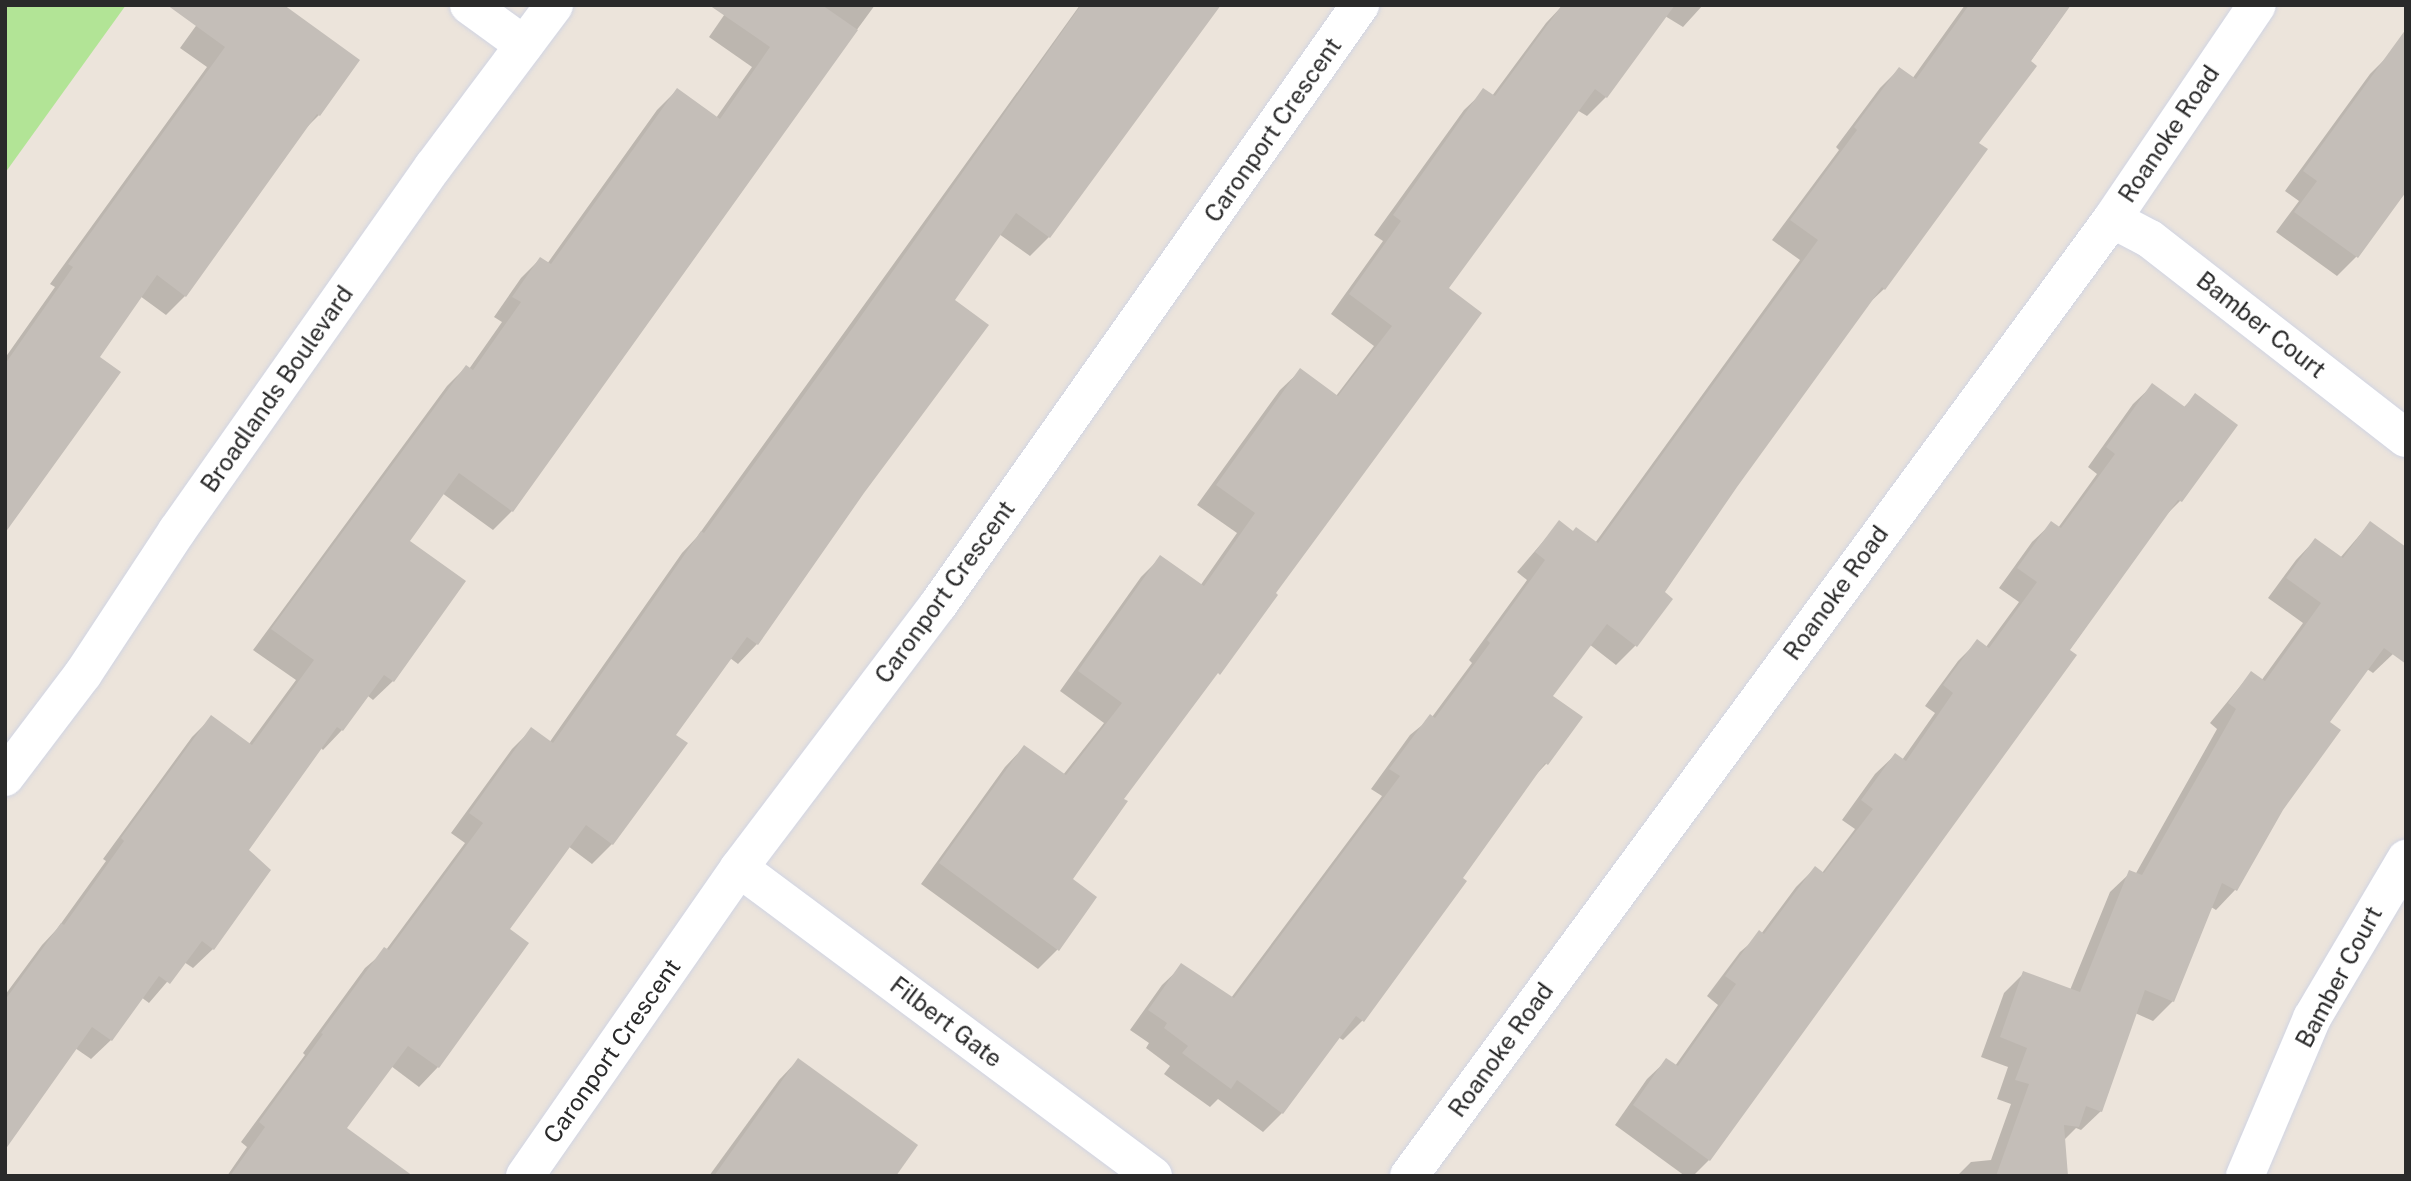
<!DOCTYPE html>
<html>
<head>
<meta charset="utf-8">
<style>
  body { margin:0 }
  #map { position:relative; width:2411px; height:1181px; overflow:hidden; background:#ece4db; font-family:"Public Sans",sans-serif }
  div>[style] { position:absolute }
  [style*='--x'] { left:calc(var(--x)*1px); top:calc(var(--y)*1px); width:calc(var(--w)*1px); rotate:calc(var(--a)*1deg) }
  .green>* { inset:0; background:#b2e496 }
  .shadow>* { inset:0; background:#0003 }
  .building>* { inset:0; background:#c4beb8 }
  .roads { filter:drop-shadow(0 0 2px #d0d4e3) drop-shadow(0 0 2px #d0d4e3) }
  .street>* { height:38px; margin:-19px; padding:0 19px; transform-origin:19px; border-radius:19px; background:#fff }
  span { translate:-50% -50%; white-space:nowrap; text-align:center; line-height:1.15; -webkit-text-stroke:5px #fff; paint-order:stroke }
  .street-label { font-size:24px; color:#2a2a2a }
  .frame { position:absolute; inset:0; border:7px solid #2a2a2a; pointer-events:none }
</style>
</head>
<body>
<div id="map">
  <div class="green">
    <div style="clip-path:polygon(5px 5px,126px 5px,5px 173px)"></div>
  </div>
  <div class="shadow">
    <div style="clip-path:polygon(211px 5px,319px 115px,302px 132px,185px 296px,166px 315px,140px 296px,98px 358px,5px 530px,5px 358px,55px 287px,50px 284px,207px 67px,180px 48px)"></div>
    <div style="clip-path:polygon(731px 5px,875px 5px,729px 205px,512px 511px,493px 530px,442px 493px,408px 541px,393px 681px,373px 700px,368px 696px,342px 730px,323px 750px,320px 747px,246px 850px,269px 870px,213px 949px,193px 968px,184px 962px,149px 1003px,141px 997px,111px 1040px,91px 1059px,75px 1048px,5px 1141px,5px 995px,42px 945px,57px 929px,106px 861px,103px 859px,192px 737px,211px 718px,249px 744px,296px 680px,253px 650px,447px 386px,466px 367px,469px 369px,502px 322px,494px 317px,521px 278px,540px 259px,547px 264px,657px 110px,677px 90px,716px 118px,752px 67px,709px 37px)"></div>
    <div style="clip-path:polygon(1080px 5px,1217px 5px,1049px 237px,1030px 256px,999px 234px,952px 301px,862px 492px,757px 644px,738px 664px,730px 658px,674px 735px,685px 744px,612px 844px,592px 864px,568px 846px,508px 929px,438px 1067px,419px 1087px,391px 1066px,345px 1129px,375px 1176px,227px 1176px,247px 1147px,241px 1142px,305px 1055px,303px 1053px,365px 968px,386px 950px,465px 843px,451px 833px,512px 749px,531px 730px,549px 743px,682px 553px,697px 537px)"></div>
    <div style="clip-path:polygon(1563px 5px,1703px 5px,1683px 27px,1665px 16px,1606px 97px,1587px 116px,1577px 110px,1446px 289px,1273px 594px,1275px 595px,1122px 799px,1070px 879px,1057px 950px,1038px 969px,921px 884px,1005px 767px,1024px 747px,1063px 775px,1104px 723px,1060px 691px,1141px 577px,1160px 558px,1200px 586px,1237px 533px,1197px 505px,1280px 390px,1300px 371px,1336px 396px,1374px 346px,1331px 314px,1383px 241px,1374px 235px,1464px 110px,1484px 91px,1492px 96px,1546px 23px)"></div>
    <div style="clip-path:polygon(1965px 5px,2070px 5px,2030px 62px,1884px 289px,1866px 306px,1735px 486px,1662px 593px,1635px 646px,1616px 665px,1589px 644px,1551px 696px,1546px 764px,1531px 780px,1460px 878px,1465px 882px,1362px 1021px,1343px 1040px,1338px 1037px,1282px 1113px,1263px 1132px,1218px 1099px,1210px 1107px,1164px 1074px,1170px 1066px,1146px 1048px,1149px 1043px,1130px 1030px,1162px 985px,1182px 966px,1231px 998px,1382px 796px,1371px 789px,1410px 735px,1432px 717px,1472px 663px,1469px 660px,1527px 580px,1517px 572px,1559px 523px,1572px 533px,1595px 543px,1800px 260px,1772px 240px,1839px 150px,1836px 147px,1880px 88px,1899px 69px,1912px 79px)"></div>
    <div style="clip-path:polygon(2389px 55px,2406px 189px,2356px 257px,2337px 276px,2276px 232px,2299px 201px,2285px 191px,2370px 74px)"></div>
    <div style="clip-path:polygon(2153px 385px,2183px 408px,2195px 396px,2180px 501px,2162px 519px,1709px 1160px,1693px 1176px,1685px 1176px,1615px 1125px,1647px 1079px,1667px 1060px,1675px 1066px,1718px 1005px,1707px 996px,1740px 952px,1761px 934px,1796px 887px,1815px 868px,1822px 873px,1855px 829px,1842px 820px,1875px 774px,1895px 755px,1902px 760px,1935px 713px,1925px 706px,1958px 661px,1977px 642px,1986px 647px,2019px 602px,1999px 588px,2032px 542px,2052px 523px,2058px 528px,2097px 474px,2088px 467px,2133px 404px)"></div>
    <div style="clip-path:polygon(2370px 523px,2393px 654px,2373px 673px,2367px 669px,2328px 722px,2235px 890px,2216px 910px,2211px 907px,2173px 1001px,2153px 1021px,2135px 1013px,2101px 1111px,2081px 1130px,2076px 1128px,2063px 1141px,2066px 1176px,1957px 1176px,1971px 1162px,1991px 1160px,2011px 1104px,1997px 1099px,2008px 1067px,1981px 1057px,2004px 993px,2024px 973px,2070px 990px,2110px 892px,2130px 873px,2135px 875px,2217px 729px,2210px 723px,2251px 673px,2261px 681px,2303px 623px,2268px 598px,2296px 560px,2315px 540px,2340px 558px)"></div>
    <div style="clip-path:polygon(798px 1060px,894px 1176px,709px 1176px,779px 1080px)"></div>
  </div>
  <div class="building">
    <div style="clip-path:polygon(167px 5px,284px 5px,360px 60px,320px 116px,317px 114px,186px 297px,157px 275px,100px 357px,121px 372px,5px 533px,5px 364px,73px 267px,68px 264px,225px 47px)"></div>
    <div style="clip-path:polygon(709px 5px,822px 5px,858px 30px,513px 512px,459px 473px,410px 541px,466px 581px,394px 682px,384px 675px,343px 731px,337px 727px,249px 850px,271px 870px,214px 950px,202px 941px,170px 984px,159px 976px,112px 1041px,92px 1027px,5px 1150px,5px 1000px,61px 923px,64px 925px,124px 841px,121px 838px,211px 715px,252px 745px,314px 660px,271px 629px,466px 365px,473px 370px,521px 302px,512px 297px,540px 257px,551px 264px,677px 88px,720px 119px,770px 47px)"></div>
    <div style="clip-path:polygon(1081px 5px,1221px 5px,1050px 238px,1016px 213px,955px 300px,989px 325px,864px 493px,758px 645px,747px 637px,676px 735px,688px 743px,613px 845px,586px 825px,510px 929px,529px 943px,439px 1068px,408px 1046px,347px 1128px,413px 1176px,230px 1176px,265px 1127px,259px 1122px,323px 1034px,321px 1033px,384px 947px,389px 950px,483px 823px,469px 813px,531px 727px,553px 743px,701px 531px,704px 533px,854px 326px)"></div>
    <div style="clip-path:polygon(1562px 5px,1675px 5px,1607px 98px,1595px 89px,1449px 288px,1482px 313px,1276px 593px,1278px 595px,1220px 675px,1218px 673px,1124px 799px,1128px 801px,1073px 879px,1097px 897px,1059px 951px,939px 863px,1024px 745px,1066px 775px,1122px 703px,1078px 671px,1160px 555px,1204px 586px,1255px 513px,1216px 485px,1300px 368px,1338px 396px,1392px 326px,1349px 294px,1401px 221px,1393px 215px,1483px 88px,1495px 96px)"></div>
    <div style="clip-path:polygon(1969px 5px,2071px 5px,2031px 61px,2037px 66px,1979px 143px,1988px 149px,1885px 290px,1882px 287px,1737px 487px,1665px 592px,1673px 599px,1637px 647px,1607px 624px,1553px 696px,1583px 717px,1548px 765px,1545px 763px,1463px 878px,1467px 881px,1364px 1022px,1356px 1016px,1283px 1114px,1237px 1080px,1231px 1089px,1182px 1053px,1188px 1046px,1164px 1028px,1167px 1023px,1148px 1010px,1181px 963px,1234px 998px,1400px 776px,1389px 769px,1430px 714px,1435px 718px,1490px 643px,1487px 640px,1545px 560px,1535px 552px,1559px 520px,1573px 531px,1576px 527px,1598px 543px,1818px 240px,1790px 220px,1857px 130px,1854px 127px,1899px 67px,1916px 79px)"></div>
    <div style="clip-path:polygon(2406px 29px,2406px 192px,2358px 258px,2294px 212px,2317px 181px,2303px 171px)"></div>
    <div style="clip-path:polygon(2152px 383px,2185px 407px,2195px 393px,2238px 425px,2182px 502px,2178px 500px,2070px 650px,2077px 655px,1710px 1161px,1633px 1105px,1666px 1058px,1678px 1066px,1736px 984px,1725px 976px,1759px 930px,1764px 934px,1815px 866px,1824px 873px,1873px 809px,1861px 800px,1895px 753px,1906px 761px,1953px 693px,1943px 685px,1977px 639px,1989px 648px,2037px 582px,2017px 568px,2051px 521px,2061px 528px,2115px 454px,2106px 447px)"></div>
    <div style="clip-path:polygon(2370px 521px,2406px 547px,2406px 664px,2384px 648px,2330px 722px,2341px 730px,2283px 810px,2237px 891px,2222px 883px,2174px 1002px,2145px 990px,2102px 1112px,2086px 1106px,2079px 1127px,2064px 1125px,2068px 1176px,1996px 1176px,2029px 1084px,2015px 1080px,2027px 1048px,2000px 1037px,2023px 971px,2080px 992px,2129px 870px,2142px 875px,2236px 709px,2228px 703px,2251px 671px,2265px 681px,2321px 603px,2286px 578px,2315px 538px,2343px 558px)"></div>
    <div style="clip-path:polygon(798px 1058px,918px 1145px,896px 1176px,714px 1176px)"></div>
  </div>
  <div class="roads">
    <div class="street">
      <div style="--x:469;--y:5;--w:68;--a:36"></div>
      <div style="--x:2112;--y:219;--w:43;--a:27.8"></div>
      <div style="--x:2150;--y:239;--w:324;--a:37.9"></div>
      <div style="--x:5;--y:777;--w:129;--a:-52.9"></div>
      <div style="--x:83;--y:674;--w:171;--a:-56.7"></div>
      <div style="--x:177;--y:531;--w:445;--a:-54.9"></div>
      <div style="--x:433;--y:167;--w:202;--a:-53.2"></div>
      <div style="--x:739;--y:868;--w:516;--a:36.65"></div>
      <div style="--x:525;--y:1176;--w:375;--a:-55.2"></div>
      <div style="--x:739;--y:868;--w:330;--a:-52.9"></div>
      <div style="--x:938;--y:605;--w:734;--a:-54.88"></div>
      <div style="--x:1409;--y:1176;--w:1187;--a:-53.7"></div>
      <div style="--x:2112;--y:219;--w:258;--a:-55.9"></div>
      <div style="--x:2245;--y:1176;--w:172;--a:-67"></div>
      <div style="--x:2312;--y:1018;--w:185;--a:-59.4"></div>
    </div>
  </div>
  <div class="street-label">
    <span style="left:1273px;top:130px;rotate:-55deg">Caronport Crescent</span>
    <span style="left:2169px;top:134px;rotate:-56deg">Roanoke Road</span>
    <span style="left:2261px;top:325px;rotate:38deg">Bamber Court</span>
    <span style="left:277px;top:389px;rotate:-55deg">Broadlands Boulevard</span>
    <span style="left:945px;top:592px;rotate:-54deg">Caronport Crescent</span>
    <span style="left:1836px;top:593px;rotate:-54deg">Roanoke Road</span>
    <span style="left:2339px;top:977px;rotate:-62deg">Bamber Court</span>
    <span style="left:946px;top:1022px;rotate:37deg">Filbert Gate</span>
    <span style="left:1501px;top:1050px;rotate:-54deg">Roanoke Road</span>
    <span style="left:612px;top:1051px;rotate:-55deg">Caronport Crescent</span>
  </div>
  <div class="frame"></div>
</div>
</body>
</html>
